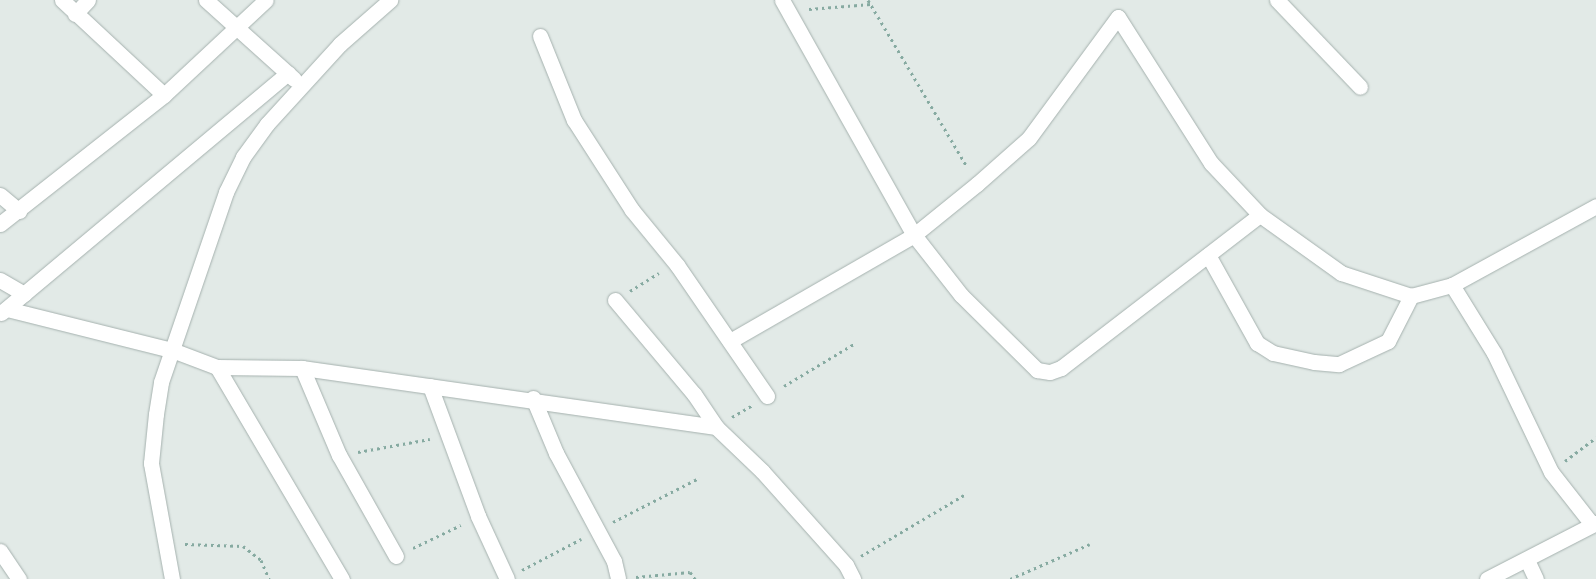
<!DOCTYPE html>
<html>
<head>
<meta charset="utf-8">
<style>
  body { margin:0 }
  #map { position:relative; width:1596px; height:579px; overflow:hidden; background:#e2eae7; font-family:"Fira Sans Condensed",sans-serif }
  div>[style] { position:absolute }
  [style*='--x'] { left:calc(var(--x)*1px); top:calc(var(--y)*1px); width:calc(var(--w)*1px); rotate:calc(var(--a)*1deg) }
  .path>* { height:3px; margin-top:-1.5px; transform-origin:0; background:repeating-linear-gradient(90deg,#86aaa1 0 2.5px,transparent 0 6.5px) }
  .roads { filter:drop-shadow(0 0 1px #a5b1ae) drop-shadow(0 0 1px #a5b1ae) }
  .street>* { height:15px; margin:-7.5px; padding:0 7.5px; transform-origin:7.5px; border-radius:7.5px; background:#fff }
  .secondary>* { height:15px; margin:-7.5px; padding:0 7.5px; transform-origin:7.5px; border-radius:7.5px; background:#fff }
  span { translate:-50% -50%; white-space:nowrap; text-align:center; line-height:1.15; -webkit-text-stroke:4px #f2f7f5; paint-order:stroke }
</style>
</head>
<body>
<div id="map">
  <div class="path">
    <div style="--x:868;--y:0;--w:194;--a:59.3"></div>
    <div style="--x:809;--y:9;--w:62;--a:-4.6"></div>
    <div style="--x:630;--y:291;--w:34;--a:-32"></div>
    <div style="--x:784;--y:386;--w:82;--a:-31"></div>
    <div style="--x:732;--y:417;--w:24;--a:-30"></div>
    <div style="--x:358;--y:452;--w:73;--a:-10.2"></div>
    <div style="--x:1565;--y:461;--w:39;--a:-37"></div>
    <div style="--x:613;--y:522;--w:97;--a:-27.1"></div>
    <div style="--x:185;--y:544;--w:58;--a:2"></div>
    <div style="--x:243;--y:546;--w:23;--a:38"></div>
    <div style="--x:261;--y:560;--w:21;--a:67"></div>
    <div style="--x:413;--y:548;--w:53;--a:-25.6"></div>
    <div style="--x:861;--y:556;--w:120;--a:-30.6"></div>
    <div style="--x:522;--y:570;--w:67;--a:-27.7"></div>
    <div style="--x:636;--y:577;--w:54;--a:-5.3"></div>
    <div style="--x:690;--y:572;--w:9;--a:54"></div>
    <div style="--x:1010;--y:579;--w:87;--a:-23.6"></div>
  </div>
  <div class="roads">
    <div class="street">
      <div style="--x:62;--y:0;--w:139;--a:43"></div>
      <div style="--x:206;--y:0;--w:118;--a:41.9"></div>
      <div style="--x:782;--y:0;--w:270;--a:60.7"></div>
      <div style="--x:914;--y:235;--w:76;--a:51.9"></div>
      <div style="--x:961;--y:295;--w:107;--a:44.6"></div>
      <div style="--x:1037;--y:370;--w:13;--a:9"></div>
      <div style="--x:1050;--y:372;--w:12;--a:-20"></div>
      <div style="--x:1061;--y:368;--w:251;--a:-37.6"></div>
      <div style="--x:1277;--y:0;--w:120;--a:46.3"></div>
      <div style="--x:75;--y:14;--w:19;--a:-47"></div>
      <div style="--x:540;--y:36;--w:91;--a:68"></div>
      <div style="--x:574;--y:120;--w:107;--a:57.2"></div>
      <div style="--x:632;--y:210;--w:71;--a:50.7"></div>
      <div style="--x:677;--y:265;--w:159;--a:55.5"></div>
      <div style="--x:0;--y:195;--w:25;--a:40"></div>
      <div style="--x:0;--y:224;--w:209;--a:-38.2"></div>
      <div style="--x:164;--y:95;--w:139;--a:-43"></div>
      <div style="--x:1208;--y:255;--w:101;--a:60.9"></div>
      <div style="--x:1257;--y:343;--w:19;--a:32"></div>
      <div style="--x:1273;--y:353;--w:42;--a:12.4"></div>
      <div style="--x:1314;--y:362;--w:25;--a:5"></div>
      <div style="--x:1339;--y:364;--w:54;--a:-25.1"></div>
      <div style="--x:1388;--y:341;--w:51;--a:-62.9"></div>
      <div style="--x:0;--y:280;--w:28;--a:30"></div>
      <div style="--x:1452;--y:285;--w:80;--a:58.3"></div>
      <div style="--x:1494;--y:353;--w:132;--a:64.4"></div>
      <div style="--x:1551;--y:472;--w:65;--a:51.9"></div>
      <div style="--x:615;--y:300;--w:123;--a:50"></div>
      <div style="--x:694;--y:394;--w:40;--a:56"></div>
      <div style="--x:716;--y:427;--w:64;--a:43.7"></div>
      <div style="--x:762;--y:471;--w:126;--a:48.2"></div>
      <div style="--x:846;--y:565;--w:16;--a:63"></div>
      <div style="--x:7;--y:309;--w:170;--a:14"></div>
      <div style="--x:172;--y:350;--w:48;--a:20.7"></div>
      <div style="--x:217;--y:367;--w:85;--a:0.7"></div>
      <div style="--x:302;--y:368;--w:418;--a:8.1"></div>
      <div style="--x:1;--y:313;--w:374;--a:-39.9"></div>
      <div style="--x:730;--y:341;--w:212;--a:-29.9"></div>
      <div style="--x:914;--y:235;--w:81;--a:-39"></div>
      <div style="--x:977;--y:184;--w:69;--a:-41.5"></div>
      <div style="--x:1029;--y:138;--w:150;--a:-53.7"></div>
      <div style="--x:1118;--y:17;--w:173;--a:57.5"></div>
      <div style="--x:1211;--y:163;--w:71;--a:46.7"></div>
      <div style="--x:1260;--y:215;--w:100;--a:35.6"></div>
      <div style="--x:1341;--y:273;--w:74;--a:18.2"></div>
      <div style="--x:1411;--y:296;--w:42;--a:-15"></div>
      <div style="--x:1452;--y:285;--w:164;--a:-28.7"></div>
      <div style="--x:217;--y:367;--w:246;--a:59.5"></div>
      <div style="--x:302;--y:368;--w:95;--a:67"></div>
      <div style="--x:339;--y:455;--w:116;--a:60.6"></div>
      <div style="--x:430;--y:386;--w:139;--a:69.7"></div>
      <div style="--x:478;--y:516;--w:69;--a:65.3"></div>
      <div style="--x:533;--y:398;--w:60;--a:67.3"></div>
      <div style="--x:556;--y:453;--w:123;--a:61.8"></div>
      <div style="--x:614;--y:561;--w:18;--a:77"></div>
      <div style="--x:0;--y:551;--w:34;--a:56"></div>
      <div style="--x:1527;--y:560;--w:21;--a:65"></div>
      <div style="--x:1487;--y:579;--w:123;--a:-27.2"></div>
    </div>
    <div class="secondary">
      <div style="--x:172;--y:579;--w:118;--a:-100.3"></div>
      <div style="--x:151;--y:463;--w:49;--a:-84.2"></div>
      <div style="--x:156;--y:414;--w:32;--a:-81"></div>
      <div style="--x:161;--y:382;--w:201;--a:-71.1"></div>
      <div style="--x:226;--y:192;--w:39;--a:-64"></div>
      <div style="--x:243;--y:157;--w:41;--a:-54"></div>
      <div style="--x:267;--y:124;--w:108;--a:-47.6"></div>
      <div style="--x:340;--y:44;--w:67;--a:-41.3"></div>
    </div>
  </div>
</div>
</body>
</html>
